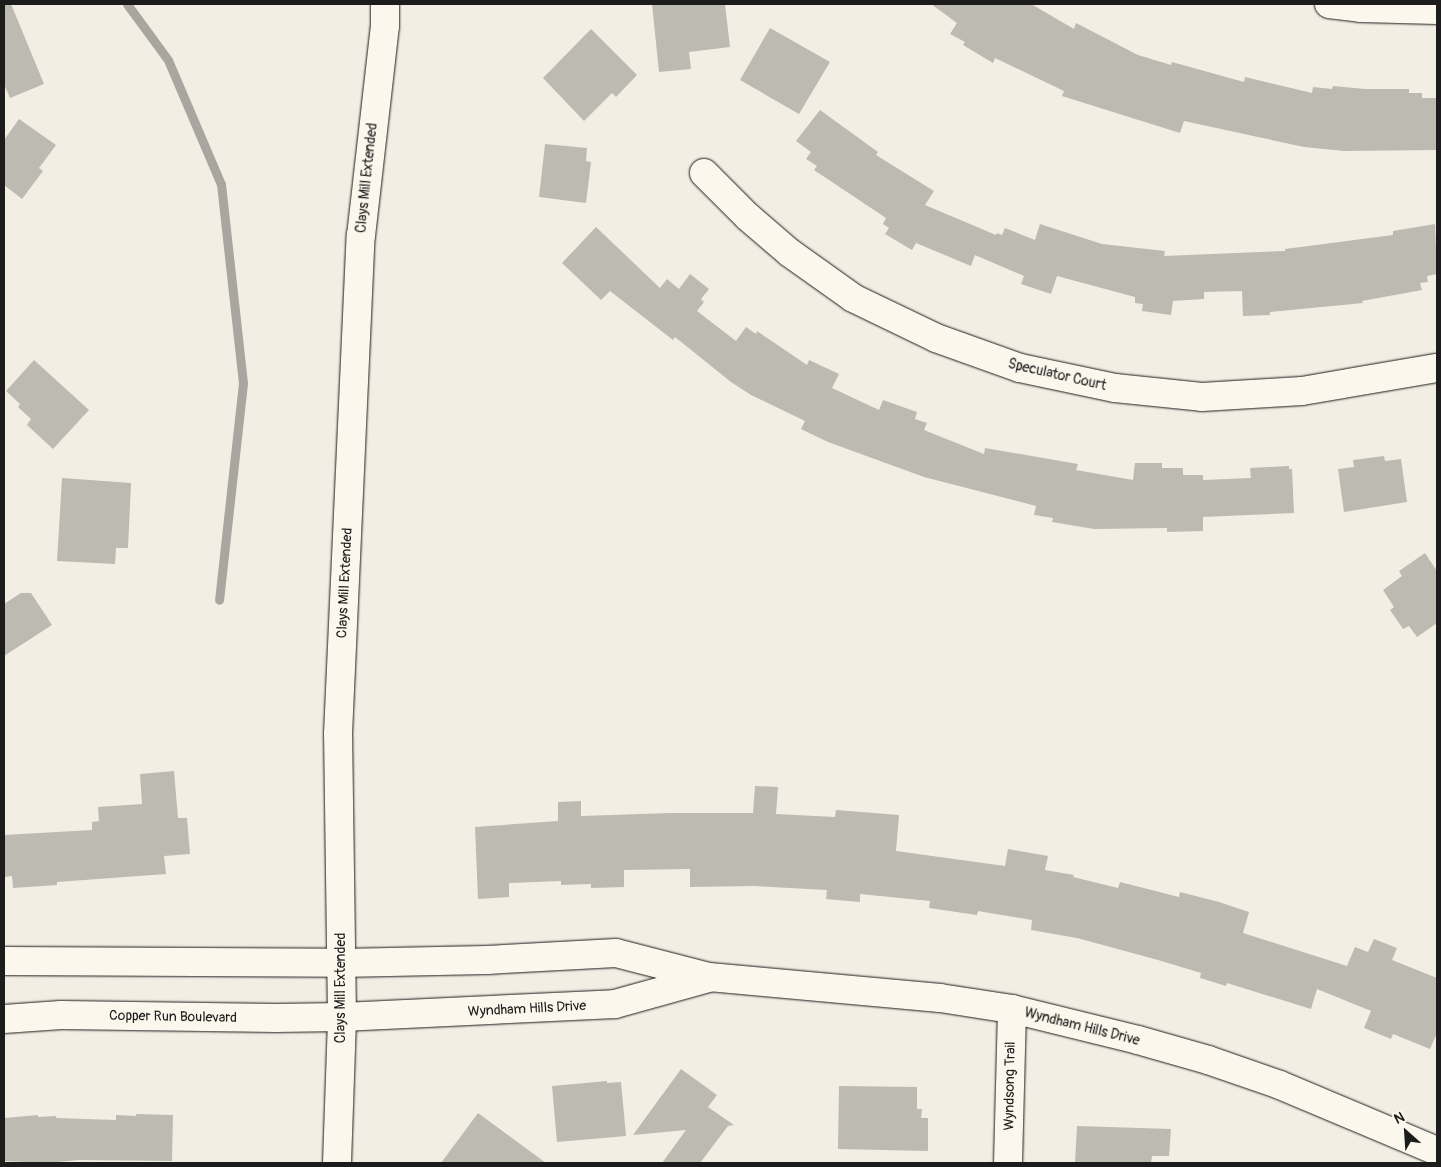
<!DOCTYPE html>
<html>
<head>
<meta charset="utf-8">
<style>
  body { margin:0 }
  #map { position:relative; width:1441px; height:1167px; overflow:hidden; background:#f2eee4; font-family:Pangolin,sans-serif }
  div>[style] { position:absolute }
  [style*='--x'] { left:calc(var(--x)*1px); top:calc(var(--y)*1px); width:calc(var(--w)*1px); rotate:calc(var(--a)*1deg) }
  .stream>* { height:9px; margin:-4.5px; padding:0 4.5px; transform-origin:4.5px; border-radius:4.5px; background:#a9a6a0 }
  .building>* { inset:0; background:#bdbab1 }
  .roads { filter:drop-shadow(0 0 1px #1c1c1c) drop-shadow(0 0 1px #1c1c1c) }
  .street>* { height:28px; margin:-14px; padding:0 14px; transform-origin:14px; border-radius:14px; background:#fbf7ec }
  .secondary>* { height:28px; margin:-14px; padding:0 14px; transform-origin:14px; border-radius:14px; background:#fbf7ec }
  span { translate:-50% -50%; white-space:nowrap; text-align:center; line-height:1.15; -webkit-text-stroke:5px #fbf7ec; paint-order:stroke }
  .street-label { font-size:14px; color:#1c1c1c }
  .frame { position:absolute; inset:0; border:5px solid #1c1c1c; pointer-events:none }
  .north { position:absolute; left:1381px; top:1107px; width:50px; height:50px; -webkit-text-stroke:4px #fbf7ec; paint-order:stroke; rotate:334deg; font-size:14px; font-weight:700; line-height:20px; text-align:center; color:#1c1c1c }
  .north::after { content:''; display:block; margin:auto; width:18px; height:22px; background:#1c1c1c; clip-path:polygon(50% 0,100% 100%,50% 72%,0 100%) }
</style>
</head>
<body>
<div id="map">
  <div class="stream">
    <div style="--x:127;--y:4;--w:69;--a:53.8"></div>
    <div style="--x:168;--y:60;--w:135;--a:66.9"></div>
    <div style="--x:221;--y:184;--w:200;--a:83.7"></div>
    <div style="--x:243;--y:383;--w:218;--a:96.3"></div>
  </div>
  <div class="building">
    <div style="clip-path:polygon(4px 4px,11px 4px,44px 84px,10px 98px,4px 84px)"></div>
    <div style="clip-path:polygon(652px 4px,725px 4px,730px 47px,689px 52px,691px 69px,659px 72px)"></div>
    <div style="clip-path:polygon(931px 4px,1031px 4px,1074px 29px,1076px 23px,1138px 55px,1171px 65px,1172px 62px,1244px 82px,1245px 77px,1312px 93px,1313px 87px,1332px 89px,1333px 86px,1365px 89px,1409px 89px,1409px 93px,1422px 93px,1422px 98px,1437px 98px,1437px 150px,1344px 151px,1304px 147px,1184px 121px,1180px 133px,1062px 96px,1064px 91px,995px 58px,993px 63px,963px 45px,965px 42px,950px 34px,957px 23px)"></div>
    <div style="clip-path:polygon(770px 28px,830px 62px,799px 114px,740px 80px)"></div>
    <div style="clip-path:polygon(591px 29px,637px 75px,616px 97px,612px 93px,584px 121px,543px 78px)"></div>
    <div style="clip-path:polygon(820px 110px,878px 152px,876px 155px,934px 191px,925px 205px,996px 235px,997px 233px,1002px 235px,1005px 228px,1035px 240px,1040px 224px,1102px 244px,1165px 251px,1164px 256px,1285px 251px,1285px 249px,1393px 235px,1393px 231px,1435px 224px,1437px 274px,1427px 276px,1428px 282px,1420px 283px,1422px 290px,1362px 301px,1363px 303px,1270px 312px,1270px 315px,1243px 316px,1242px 291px,1204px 292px,1204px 299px,1173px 301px,1171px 315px,1142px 311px,1143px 304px,1135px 303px,1135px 297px,1057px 276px,1051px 294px,1021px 284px,1024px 276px,975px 255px,971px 266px,916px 243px,912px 250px,885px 234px,889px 228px,883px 224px,886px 218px,814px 170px,817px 166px,806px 159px,811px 152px,796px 141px)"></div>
    <div style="clip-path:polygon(19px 119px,56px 145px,39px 168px,43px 171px,22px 199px,4px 185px,4px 140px)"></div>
    <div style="clip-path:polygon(545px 144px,587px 148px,586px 161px,591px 162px,586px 203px,539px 197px)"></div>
    <div style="clip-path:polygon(596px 227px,660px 288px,667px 279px,679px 289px,690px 274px,709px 289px,701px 299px,704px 302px,697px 311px,736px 341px,746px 327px,756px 334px,757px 331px,807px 365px,809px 360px,839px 374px,832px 388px,879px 410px,883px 400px,917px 412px,915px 419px,927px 423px,924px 430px,984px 454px,985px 448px,1078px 464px,1076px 470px,1133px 480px,1135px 463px,1162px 463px,1162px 468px,1183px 468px,1183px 475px,1203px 475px,1203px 480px,1251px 478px,1250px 468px,1289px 466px,1289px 469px,1292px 469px,1294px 513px,1203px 517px,1203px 531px,1167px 532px,1167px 528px,1094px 529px,1052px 522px,1053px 518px,1034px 515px,1036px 506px,924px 477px,828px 442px,801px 429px,805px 421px,751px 395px,731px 382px,675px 337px,673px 340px,610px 291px,601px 300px,562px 263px)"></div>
    <div style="clip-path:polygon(34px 360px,89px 410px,53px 449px,27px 425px,31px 419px,18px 407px,20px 404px,6px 391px)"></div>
    <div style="clip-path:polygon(1384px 456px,1385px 461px,1401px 459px,1407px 502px,1344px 512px,1338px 469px,1354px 467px,1353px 460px)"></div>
    <div style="clip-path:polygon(62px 478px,131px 483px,128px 548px,116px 548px,115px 564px,57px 561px)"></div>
    <div style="clip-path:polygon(1425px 553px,1437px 571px,1437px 623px,1417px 637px,1409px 626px,1403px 629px,1390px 610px,1394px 607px,1383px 590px,1402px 576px,1399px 571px)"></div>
    <div style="clip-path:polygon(21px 593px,31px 593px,52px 625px,4px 656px,4px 604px)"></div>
    <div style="clip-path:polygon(174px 771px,178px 818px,187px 818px,190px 854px,164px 856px,166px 874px,57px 882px,57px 885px,13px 888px,12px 876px,4px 877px,4px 835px,92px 830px,92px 822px,99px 821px,98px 807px,142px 804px,140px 774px)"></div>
    <div style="clip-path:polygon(755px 786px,778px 787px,776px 814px,835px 817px,836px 810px,899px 815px,896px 851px,1005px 866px,1008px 849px,1048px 856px,1045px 870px,1074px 875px,1073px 877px,1118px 888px,1120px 882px,1179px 897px,1180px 892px,1219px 902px,1249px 912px,1243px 933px,1347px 966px,1355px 947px,1368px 952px,1374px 939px,1397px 948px,1392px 960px,1437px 978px,1437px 1033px,1430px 1049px,1393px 1034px,1391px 1039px,1364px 1028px,1371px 1011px,1317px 989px,1311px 1009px,1227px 983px,1226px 986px,1200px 978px,1201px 973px,1158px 960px,1077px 938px,1031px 930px,1032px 920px,978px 911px,977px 915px,929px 908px,930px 901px,860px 894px,860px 902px,826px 899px,827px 890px,754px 886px,690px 887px,690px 869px,624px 870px,624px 887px,591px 888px,591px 884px,561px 885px,561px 881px,509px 883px,509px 897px,478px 899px,475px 827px,558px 821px,558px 802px,581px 801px,581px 816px,670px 813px,753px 813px)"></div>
    <div style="clip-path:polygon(681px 1069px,717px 1095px,708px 1107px,734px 1125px,728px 1126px,700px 1163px,662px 1163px,686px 1130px,633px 1135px)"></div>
    <div style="clip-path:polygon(607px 1081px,607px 1083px,621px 1082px,626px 1136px,557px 1142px,552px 1086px)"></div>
    <div style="clip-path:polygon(839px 1086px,917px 1087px,917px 1109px,922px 1109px,921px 1118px,928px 1118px,928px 1151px,838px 1149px)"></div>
    <div style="clip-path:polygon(478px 1113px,546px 1163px,441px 1163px)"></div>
    <div style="clip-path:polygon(136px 1114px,173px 1115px,172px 1161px,79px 1160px,46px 1163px,4px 1161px,4px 1118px,38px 1115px,38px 1117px,56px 1116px,56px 1118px,116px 1120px,116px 1115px,136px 1116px)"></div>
    <div style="clip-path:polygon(1077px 1126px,1171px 1129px,1169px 1156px,1152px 1156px,1151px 1163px,1075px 1163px)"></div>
  </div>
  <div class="roads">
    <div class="street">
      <div style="--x:1329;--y:4;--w:32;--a:7"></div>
      <div style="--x:1361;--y:8;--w:76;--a:1.5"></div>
      <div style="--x:704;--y:173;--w:62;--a:45"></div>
      <div style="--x:748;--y:217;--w:55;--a:40.6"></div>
      <div style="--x:790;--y:253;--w:77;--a:35.5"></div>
      <div style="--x:853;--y:298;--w:92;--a:25.7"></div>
      <div style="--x:936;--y:338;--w:89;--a:19.7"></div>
      <div style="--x:1020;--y:368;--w:97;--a:11.9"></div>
      <div style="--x:1115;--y:388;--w:87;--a:5.9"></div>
      <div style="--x:1202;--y:397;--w:100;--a:-3.4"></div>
      <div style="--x:1302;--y:391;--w:137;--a:-9.7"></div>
      <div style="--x:4;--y:961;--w:337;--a:0.3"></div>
      <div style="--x:341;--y:963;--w:146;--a:-1.2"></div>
      <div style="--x:487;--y:960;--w:129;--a:-3.1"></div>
      <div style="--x:616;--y:953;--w:96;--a:14.5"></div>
      <div style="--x:709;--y:977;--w:232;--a:5.2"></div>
      <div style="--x:940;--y:998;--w:73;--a:8.7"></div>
      <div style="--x:1012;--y:1009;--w:130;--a:13.8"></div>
      <div style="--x:1138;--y:1040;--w:73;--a:15.9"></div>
      <div style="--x:1208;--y:1060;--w:76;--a:19.1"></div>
      <div style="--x:1280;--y:1085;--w:170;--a:22.8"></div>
      <div style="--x:4;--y:1019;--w:57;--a:-4"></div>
      <div style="--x:61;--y:1015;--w:215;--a:0.8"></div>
      <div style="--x:276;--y:1018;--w:66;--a:-0.9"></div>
      <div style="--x:342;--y:1017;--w:273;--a:-2.7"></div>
      <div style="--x:615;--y:1004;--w:97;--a:-15.6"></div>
      <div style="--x:1008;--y:1163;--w:154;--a:-88.5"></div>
    </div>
    <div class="secondary">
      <div style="--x:337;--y:1163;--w:146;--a:-88"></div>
      <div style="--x:342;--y:1017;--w:283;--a:-90.8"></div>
      <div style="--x:338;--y:734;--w:499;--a:-87.4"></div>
      <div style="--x:361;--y:236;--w:211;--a:-83.5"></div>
      <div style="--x:385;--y:26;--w:22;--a:-90"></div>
    </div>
  </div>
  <div class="street-label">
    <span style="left:367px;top:178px;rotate:-84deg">Clays Mill Extended</span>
    <span style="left:1057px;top:375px;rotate:13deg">Speculator Court</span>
    <span style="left:345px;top:583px;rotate:-87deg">Clays Mill Extended</span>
    <span style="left:341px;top:988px;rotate:-90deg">Clays Mill Extended</span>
    <span style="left:527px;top:1009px;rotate:-3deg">Wyndham Hills Drive</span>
    <span style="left:173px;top:1017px;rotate:1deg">Copper Run Boulevard</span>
    <span style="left:1082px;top:1027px;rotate:14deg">Wyndham Hills Drive</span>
    <span style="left:1010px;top:1086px;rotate:-89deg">Wyndsong Trail</span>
  </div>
  <div class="frame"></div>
  <div class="north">N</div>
</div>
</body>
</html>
